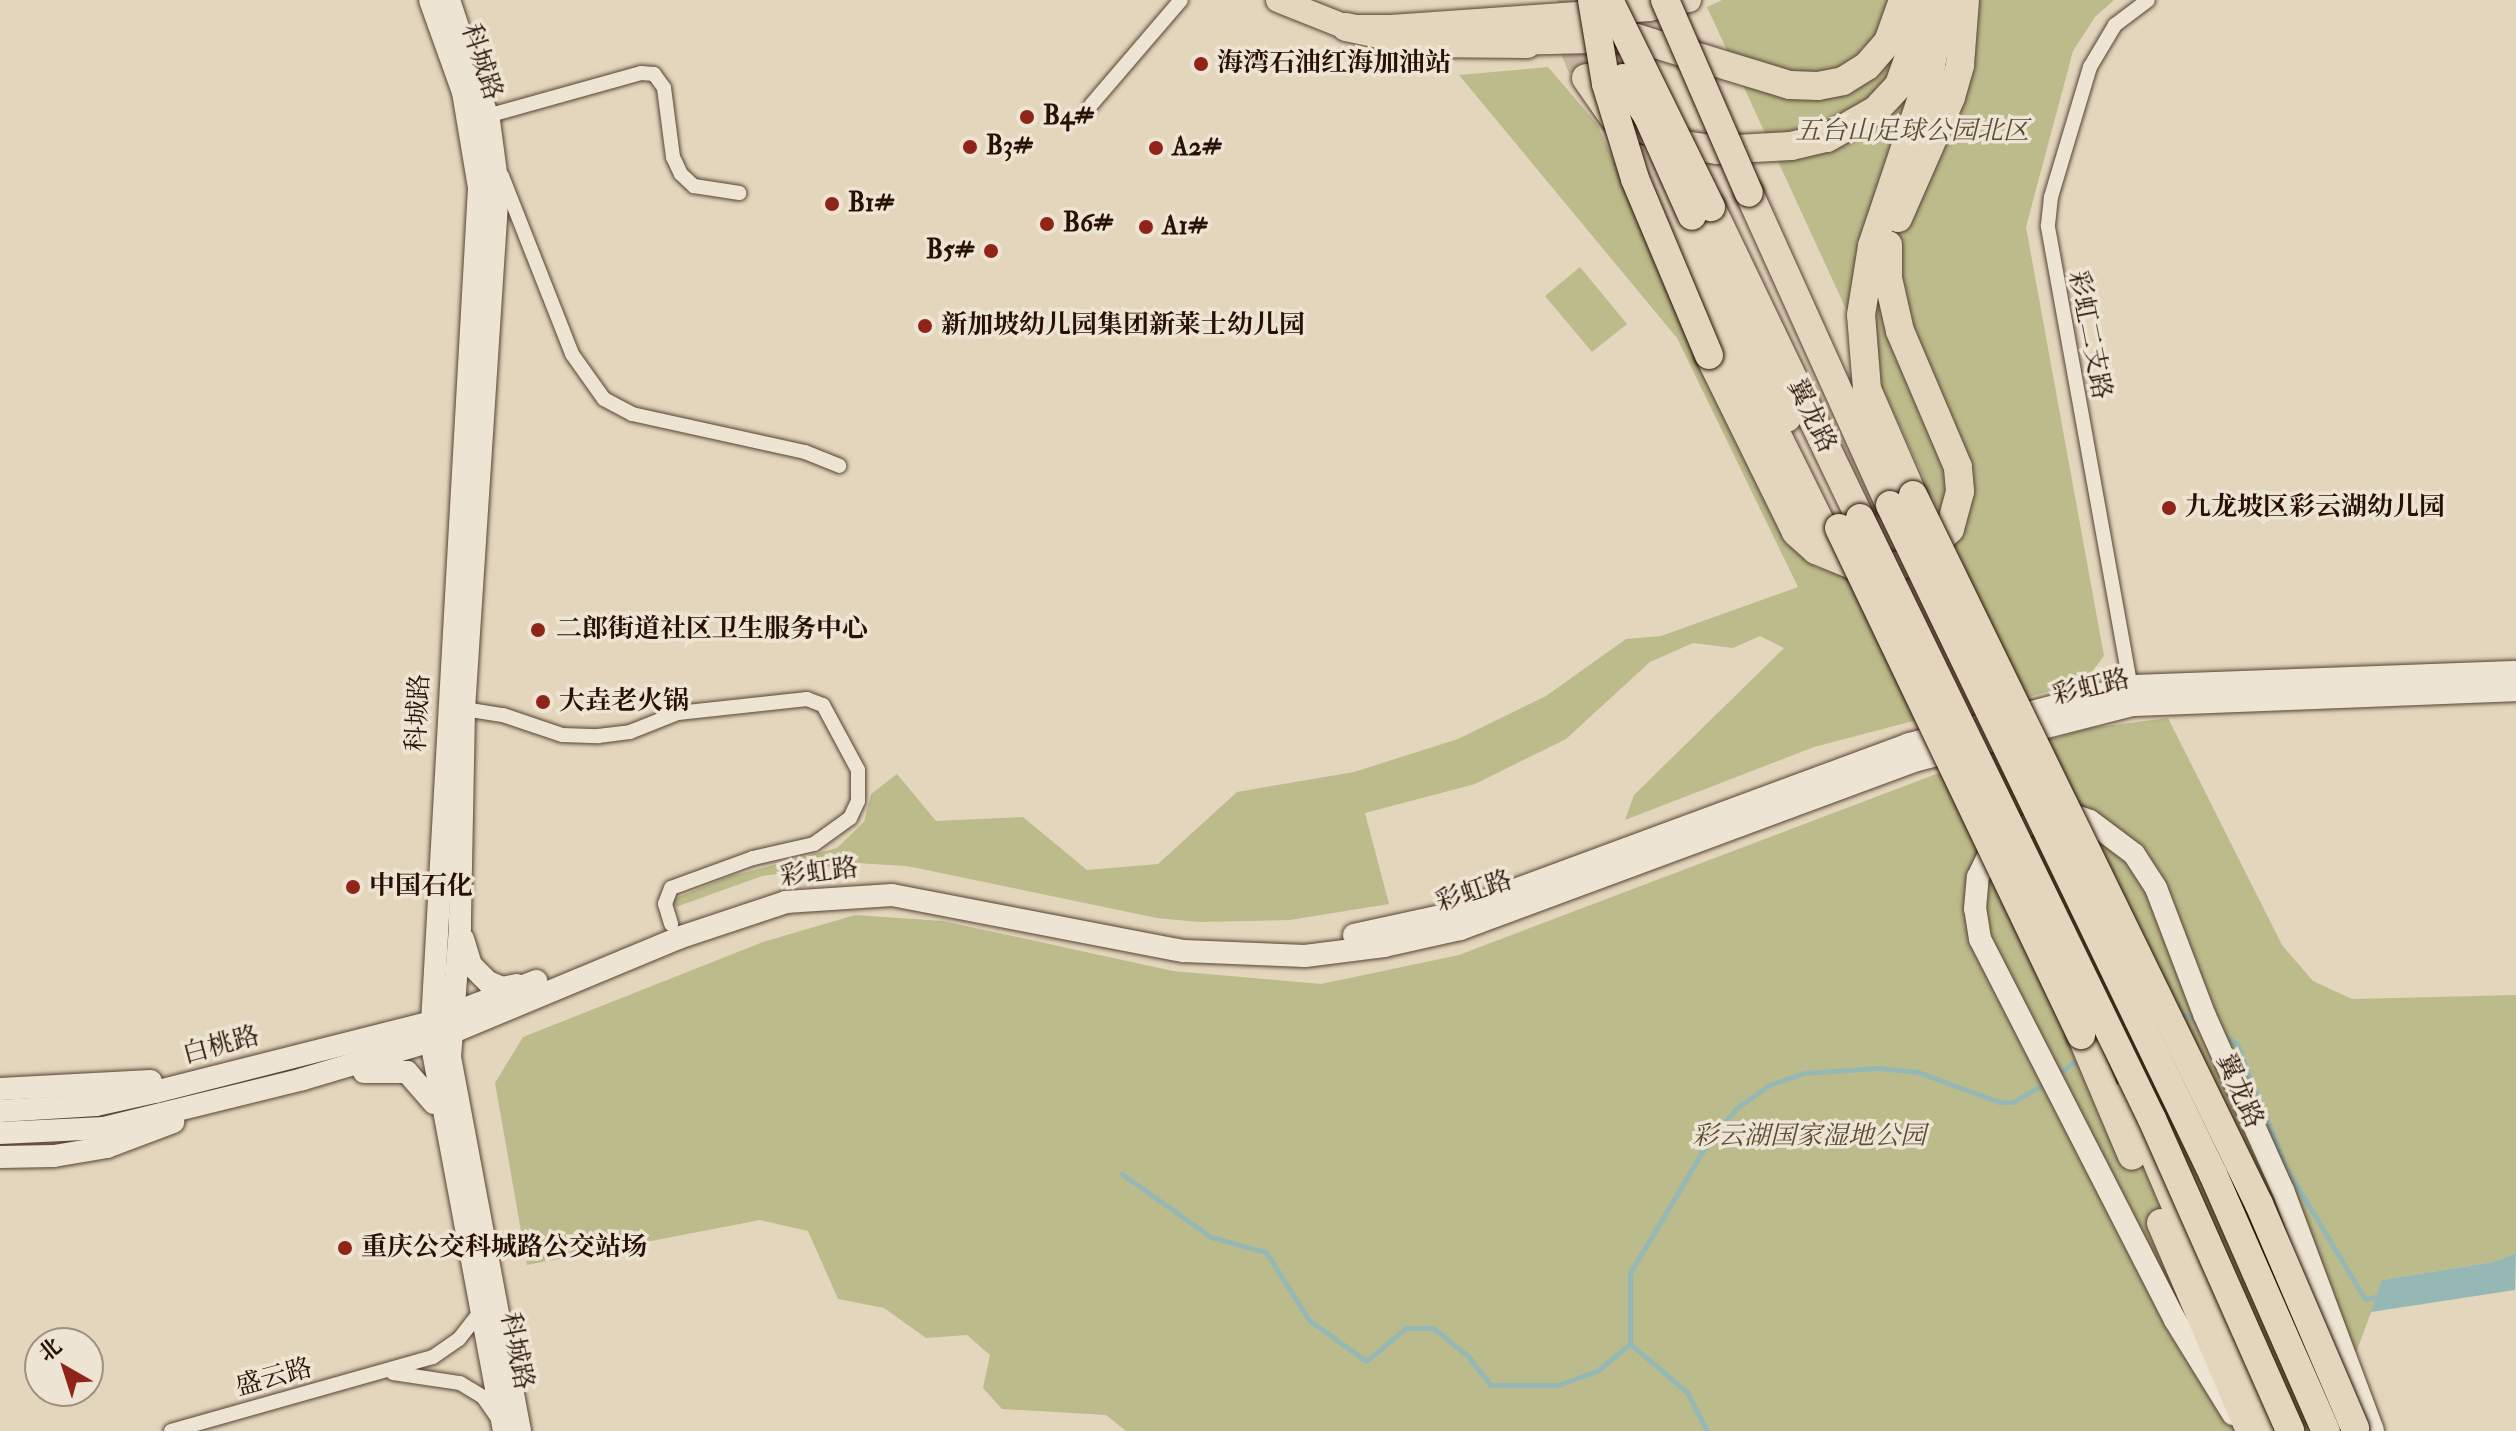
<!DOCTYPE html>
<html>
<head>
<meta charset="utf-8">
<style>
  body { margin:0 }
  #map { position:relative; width:2516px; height:1431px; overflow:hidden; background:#e4d6bc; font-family:"IM FELL Double Pica","Noto Serif SC",serif }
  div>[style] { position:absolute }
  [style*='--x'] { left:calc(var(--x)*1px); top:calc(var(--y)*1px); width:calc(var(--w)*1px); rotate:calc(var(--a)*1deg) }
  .green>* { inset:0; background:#bcbb8b }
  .water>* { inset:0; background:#96b8b5 }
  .stream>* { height:5px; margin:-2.5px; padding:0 2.5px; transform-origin:2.5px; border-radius:2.5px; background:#96b8b5 }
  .highway-tunnel>* { height:28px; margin-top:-14px; transform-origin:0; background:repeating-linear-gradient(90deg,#c8b8a1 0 28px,transparent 0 42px) }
  .roads { filter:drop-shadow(0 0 2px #574234) drop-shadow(0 0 2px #574234) }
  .street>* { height:14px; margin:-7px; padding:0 7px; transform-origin:7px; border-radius:7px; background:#ede4d3 }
  .secondary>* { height:22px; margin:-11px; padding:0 11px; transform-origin:11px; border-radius:11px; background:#ede4d3 }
  .primary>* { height:24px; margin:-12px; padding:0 12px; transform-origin:12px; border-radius:12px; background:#e4d6bc }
  .highway>* { height:28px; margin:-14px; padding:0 14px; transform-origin:14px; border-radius:14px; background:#e4d6bc }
  .bridges { filter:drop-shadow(0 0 2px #281006) drop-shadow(0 0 2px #281006) }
  .highway-bridge>* { height:28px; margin:-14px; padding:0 14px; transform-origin:14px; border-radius:14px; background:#e4d6bc }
  .dots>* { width:22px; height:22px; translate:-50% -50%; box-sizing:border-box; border:4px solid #ede4d3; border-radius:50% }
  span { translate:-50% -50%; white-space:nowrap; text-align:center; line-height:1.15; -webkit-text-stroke:7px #ede4d3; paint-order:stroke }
  .street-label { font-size:26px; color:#281006 }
  .poi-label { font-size:26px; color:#281006; font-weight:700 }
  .left { translate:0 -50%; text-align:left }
  .right { translate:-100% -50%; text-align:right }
  .park-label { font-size:26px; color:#5c4c35; font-style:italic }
  .north { position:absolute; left:24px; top:1327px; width:80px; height:80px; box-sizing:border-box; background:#ede4d3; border:2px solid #9e8f81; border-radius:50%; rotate:321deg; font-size:22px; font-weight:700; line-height:32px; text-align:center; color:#281006 }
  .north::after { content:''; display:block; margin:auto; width:28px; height:36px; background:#8f2418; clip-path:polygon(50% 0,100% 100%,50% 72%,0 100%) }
</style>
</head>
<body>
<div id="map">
  <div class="green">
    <div style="clip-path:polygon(1722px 0,2114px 0,2095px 17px,2073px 51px,2026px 227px,2104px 656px,2084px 682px,2025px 698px,1707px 7px)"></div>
    <div style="clip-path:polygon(1548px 67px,1597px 124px,1786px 543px,1816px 567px,1848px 578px,1940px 714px,1814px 747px,1625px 820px,1634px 795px,1784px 648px,1760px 636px,1733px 648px,1693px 643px,1650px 662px,1566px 739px,1475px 784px,1365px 813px,1389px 904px,1290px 920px,1199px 922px,1157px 918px,907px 866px,855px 863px,762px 876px,676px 907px,673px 899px,728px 877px,837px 848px,864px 822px,871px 794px,897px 774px,936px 821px,1023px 817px,1087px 870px,1158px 864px,1237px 792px,1354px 772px,1458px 739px,1546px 696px,1626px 639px,1661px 636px,1798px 587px,1677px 338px,1459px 75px)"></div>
    <div style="clip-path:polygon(1580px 267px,1627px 324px,1592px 352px,1545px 296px)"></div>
    <div style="clip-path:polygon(2168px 718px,2282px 945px,2313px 981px,2352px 999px,2516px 995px,2516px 1253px,2493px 1262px,2383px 1280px,2327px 1431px,1126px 1431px,1106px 1415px,1002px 1409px,983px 1388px,990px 1355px,967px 1335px,926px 1338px,884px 1308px,838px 1299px,808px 1231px,760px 1220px,527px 1265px,495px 1083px,523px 1037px,763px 942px,855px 915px,943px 921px,1173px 971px,1321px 984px,1459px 955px,1960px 765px,2090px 728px)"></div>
  </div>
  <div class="water">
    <div style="clip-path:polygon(2516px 1253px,2515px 1290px,2371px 1312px,2382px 1280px,2493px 1262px)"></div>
  </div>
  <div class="stream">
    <div style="--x:2175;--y:1011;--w:25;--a:23"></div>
    <div style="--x:2221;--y:1034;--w:19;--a:32"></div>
    <div style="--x:2237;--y:1044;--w:131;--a:68.5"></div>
    <div style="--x:2285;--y:1166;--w:155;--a:59"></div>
    <div style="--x:2365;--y:1299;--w:17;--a:-10"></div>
    <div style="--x:2057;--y:1075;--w:30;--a:-37"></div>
    <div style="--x:1122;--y:1174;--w:109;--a:35.3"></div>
    <div style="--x:1211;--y:1237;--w:57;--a:15.3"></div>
    <div style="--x:1266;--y:1252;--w:80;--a:57.7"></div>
    <div style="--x:1309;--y:1320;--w:70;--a:35.7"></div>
    <div style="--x:1366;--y:1361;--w:52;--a:-39.5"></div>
    <div style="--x:1406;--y:1328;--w:27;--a:0"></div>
    <div style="--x:1433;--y:1328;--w:45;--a:38.7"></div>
    <div style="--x:1468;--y:1356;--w:37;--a:52"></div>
    <div style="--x:1491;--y:1385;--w:67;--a:0"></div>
    <div style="--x:1558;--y:1385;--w:41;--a:-19.7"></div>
    <div style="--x:1597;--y:1371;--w:43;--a:-39.3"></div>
    <div style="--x:1707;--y:1431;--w:44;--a:-117.1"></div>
    <div style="--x:1687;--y:1392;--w:75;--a:-139.9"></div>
    <div style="--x:1630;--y:1344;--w:71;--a:-90"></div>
    <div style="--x:1630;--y:1273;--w:162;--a:-59.2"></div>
    <div style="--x:1713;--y:1134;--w:37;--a:-47"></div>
    <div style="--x:1738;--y:1107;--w:38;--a:-35"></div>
    <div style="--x:1769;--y:1085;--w:36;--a:-19"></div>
    <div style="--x:1803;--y:1073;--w:75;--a:-3.8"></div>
    <div style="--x:1878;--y:1068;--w:40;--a:5.7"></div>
    <div style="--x:1918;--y:1072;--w:86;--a:20.3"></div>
    <div style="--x:1999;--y:1102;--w:14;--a:0"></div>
    <div style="--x:2013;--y:1102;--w:38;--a:-30"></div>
  </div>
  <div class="highway-tunnel">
    <div style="--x:1572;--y:0;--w:42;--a:91.4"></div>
    <div style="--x:1571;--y:42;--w:39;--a:67"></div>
  </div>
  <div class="roads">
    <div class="street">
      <div style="--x:1091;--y:105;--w:138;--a:-49.4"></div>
      <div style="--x:487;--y:116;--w:160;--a:-15.6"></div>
      <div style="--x:641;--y:73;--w:13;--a:4"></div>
      <div style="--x:654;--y:74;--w:17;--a:54"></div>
      <div style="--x:664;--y:88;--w:70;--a:82.6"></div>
      <div style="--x:673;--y:157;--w:19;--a:65"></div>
      <div style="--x:681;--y:174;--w:18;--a:43"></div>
      <div style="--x:694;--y:186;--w:46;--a:8.8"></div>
      <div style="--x:502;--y:176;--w:191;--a:68.5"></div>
      <div style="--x:572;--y:354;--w:55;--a:54.6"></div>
      <div style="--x:604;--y:399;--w:32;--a:28"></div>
      <div style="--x:632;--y:414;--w:177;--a:12.4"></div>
      <div style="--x:805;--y:452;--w:37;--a:22"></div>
      <div style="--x:2132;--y:694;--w:476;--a:-100.2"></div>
      <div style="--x:2048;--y:225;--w:28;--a:-84"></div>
      <div style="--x:2051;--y:197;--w:136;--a:-73.3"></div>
      <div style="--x:2090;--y:67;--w:49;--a:-59.2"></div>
      <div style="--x:2115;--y:25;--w:41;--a:-37.1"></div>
      <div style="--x:464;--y:709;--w:39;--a:9"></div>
      <div style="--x:503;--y:715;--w:62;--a:18.7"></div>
      <div style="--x:562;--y:735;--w:36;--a:2"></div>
      <div style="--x:598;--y:736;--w:32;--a:-7"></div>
      <div style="--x:630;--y:732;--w:52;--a:-21.6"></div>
      <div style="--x:678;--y:713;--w:130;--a:-6.2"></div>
      <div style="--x:807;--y:699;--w:17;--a:21"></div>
      <div style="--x:823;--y:705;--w:74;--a:61.7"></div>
      <div style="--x:858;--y:770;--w:31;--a:90"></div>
      <div style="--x:858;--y:801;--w:19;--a:115"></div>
      <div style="--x:850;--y:818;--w:44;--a:144.2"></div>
      <div style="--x:814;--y:844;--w:63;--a:167.1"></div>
      <div style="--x:753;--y:858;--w:87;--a:159.9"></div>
      <div style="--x:671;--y:888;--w:17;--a:111"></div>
      <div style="--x:665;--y:904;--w:21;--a:73"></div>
      <div style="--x:393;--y:1373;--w:68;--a:8.5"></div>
      <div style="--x:460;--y:1383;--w:27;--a:31"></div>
      <div style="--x:483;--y:1397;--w:24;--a:55"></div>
      <div style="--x:171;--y:1431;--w:272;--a:-15.8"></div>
      <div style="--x:433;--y:1357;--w:32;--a:-35"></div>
      <div style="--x:459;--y:1339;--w:39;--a:-52"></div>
    </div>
    <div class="secondary">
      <div style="--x:430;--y:0;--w:98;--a:70.3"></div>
      <div style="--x:463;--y:92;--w:97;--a:80.5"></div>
      <div style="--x:479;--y:188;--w:854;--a:93.22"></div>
      <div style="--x:431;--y:1041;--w:397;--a:79.4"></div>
      <div style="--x:449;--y:0;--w:127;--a:71.7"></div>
      <div style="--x:489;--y:121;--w:68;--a:82.3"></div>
      <div style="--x:498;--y:188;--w:522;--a:93.73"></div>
      <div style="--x:464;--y:709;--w:218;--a:91.1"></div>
      <div style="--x:460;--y:927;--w:130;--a:94.4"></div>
      <div style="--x:450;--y:1057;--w:380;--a:79.4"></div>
      <div style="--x:1354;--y:935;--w:98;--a:-12.3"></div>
      <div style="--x:1450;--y:914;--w:489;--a:-20.3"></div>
      <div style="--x:1909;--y:744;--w:229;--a:-14.6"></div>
      <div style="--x:2131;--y:686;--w:385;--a:-2.1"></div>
      <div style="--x:463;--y:939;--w:27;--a:73"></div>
      <div style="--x:471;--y:965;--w:24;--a:45"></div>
      <div style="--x:488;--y:982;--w:15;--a:23"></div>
      <div style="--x:502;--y:988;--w:15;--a:-11"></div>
      <div style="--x:364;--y:1072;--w:43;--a:0"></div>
      <div style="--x:407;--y:1072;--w:41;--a:48.9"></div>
      <div style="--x:0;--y:1089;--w:151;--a:-3"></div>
      <div style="--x:0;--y:1111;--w:96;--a:-3.6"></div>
      <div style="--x:96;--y:1105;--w:60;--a:-12.4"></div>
      <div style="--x:155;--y:1092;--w:285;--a:-14.2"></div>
      <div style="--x:431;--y:1022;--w:113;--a:-21.3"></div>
      <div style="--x:0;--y:1133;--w:104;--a:-2.8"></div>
      <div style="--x:104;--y:1128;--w:205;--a:-13.8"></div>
      <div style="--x:303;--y:1079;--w:134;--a:-16.5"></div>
      <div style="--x:431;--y:1041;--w:268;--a:-22.6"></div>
      <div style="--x:678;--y:938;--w:114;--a:-18.4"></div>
      <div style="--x:786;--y:902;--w:106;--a:-3.8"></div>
      <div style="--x:892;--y:895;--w:297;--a:10.9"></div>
      <div style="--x:1184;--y:951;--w:121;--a:2.4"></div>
      <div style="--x:1305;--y:956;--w:80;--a:-7.2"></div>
      <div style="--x:1384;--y:946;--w:78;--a:-12.6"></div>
      <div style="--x:1460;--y:929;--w:487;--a:-20.3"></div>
      <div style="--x:1917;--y:760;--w:223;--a:-14.3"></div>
      <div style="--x:2133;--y:705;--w:383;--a:-2.2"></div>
      <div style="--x:0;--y:1157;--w:54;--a:-1.1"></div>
      <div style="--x:54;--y:1156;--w:54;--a:-9.6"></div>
      <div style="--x:107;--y:1147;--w:71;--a:-20.7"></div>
      <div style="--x:2233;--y:1414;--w:110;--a:-121.7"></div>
      <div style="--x:2175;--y:1320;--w:428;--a:-117.1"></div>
      <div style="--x:1980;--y:939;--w:30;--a:-99"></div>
      <div style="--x:1975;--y:909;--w:32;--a:-85"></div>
      <div style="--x:1978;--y:877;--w:28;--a:-64"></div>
      <div style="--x:1990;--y:852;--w:54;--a:-35.2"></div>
      <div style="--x:2034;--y:821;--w:34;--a:-14"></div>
      <div style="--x:2067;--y:813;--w:24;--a:19"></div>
      <div style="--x:2090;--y:821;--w:55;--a:36.9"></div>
      <div style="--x:2134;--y:854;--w:40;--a:57.1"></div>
      <div style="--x:2156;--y:888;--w:137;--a:69.1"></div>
      <div style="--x:2205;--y:1016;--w:191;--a:65.9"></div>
      <div style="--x:2283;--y:1190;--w:257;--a:69.5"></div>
    </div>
    <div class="primary">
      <div style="--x:1278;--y:0;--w:73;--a:21.7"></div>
      <div style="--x:1346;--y:27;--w:45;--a:0"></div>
      <div style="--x:1391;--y:27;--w:259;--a:-4"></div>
      <div style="--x:1649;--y:9;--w:41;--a:-12.7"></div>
    </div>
    <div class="highway">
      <div style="--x:1346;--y:27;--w:77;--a:12"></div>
      <div style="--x:1421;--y:43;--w:106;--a:0.5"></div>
      <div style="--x:1508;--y:41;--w:128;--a:-1.3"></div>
      <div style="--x:1636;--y:38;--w:161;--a:17"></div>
      <div style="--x:1790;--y:85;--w:28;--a:2"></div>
      <div style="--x:1818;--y:86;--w:25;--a:-11"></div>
      <div style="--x:1843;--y:81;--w:28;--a:-32"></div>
      <div style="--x:1867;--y:66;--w:32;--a:-49"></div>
      <div style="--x:1888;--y:42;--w:45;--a:-70.3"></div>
      <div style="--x:1586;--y:78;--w:47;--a:55.3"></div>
      <div style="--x:1603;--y:97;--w:42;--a:40.2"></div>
      <div style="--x:1635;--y:124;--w:41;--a:27.8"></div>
      <div style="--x:1671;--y:143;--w:48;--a:8.5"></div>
      <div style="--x:1718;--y:150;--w:73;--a:-3.1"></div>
      <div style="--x:1791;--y:146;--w:37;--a:-13"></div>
      <div style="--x:1827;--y:138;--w:56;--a:-29.7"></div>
      <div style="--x:1876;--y:110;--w:34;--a:-47"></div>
      <div style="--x:1899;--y:85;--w:54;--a:-70.6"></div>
      <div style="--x:1917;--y:34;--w:34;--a:-92"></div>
      <div style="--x:1640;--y:159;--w:419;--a:63.6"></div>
      <div style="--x:1749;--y:193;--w:342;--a:65.7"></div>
      <div style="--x:1711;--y:207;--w:345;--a:64.4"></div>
      <div style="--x:1692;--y:216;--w:223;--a:64.8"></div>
      <div style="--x:1898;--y:218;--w:132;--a:-66.3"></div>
      <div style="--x:1951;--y:97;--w:33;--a:-74"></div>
      <div style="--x:1960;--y:65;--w:65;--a:-85.6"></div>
      <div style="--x:1709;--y:355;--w:197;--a:63.8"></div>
      <div style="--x:1796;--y:532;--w:27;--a:42"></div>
      <div style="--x:1816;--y:550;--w:42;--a:22.3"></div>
      <div style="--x:1855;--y:566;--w:43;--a:0"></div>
      <div style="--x:1898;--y:566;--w:22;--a:-18"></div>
      <div style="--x:1919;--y:559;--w:43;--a:-44.1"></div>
      <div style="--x:1950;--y:529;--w:39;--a:-75"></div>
      <div style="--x:1960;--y:491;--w:24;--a:-95"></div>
      <div style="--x:1958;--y:467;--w:148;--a:-113.1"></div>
      <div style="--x:1900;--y:331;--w:54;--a:-102.8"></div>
      <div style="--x:1888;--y:278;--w:33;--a:-90"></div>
      <div style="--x:1913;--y:495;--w:116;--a:-113.5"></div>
      <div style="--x:1867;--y:389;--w:74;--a:-94.6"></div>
      <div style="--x:1861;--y:315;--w:70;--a:-80.9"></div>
      <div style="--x:1872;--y:246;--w:178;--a:-71.4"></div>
      <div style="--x:1929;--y:77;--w:78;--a:-79.7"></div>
      <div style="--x:2081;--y:1035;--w:131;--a:67.1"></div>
      <div style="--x:2128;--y:1094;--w:366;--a:66.9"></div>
      <div style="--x:2161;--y:1223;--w:226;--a:66.8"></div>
      <div style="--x:2268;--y:1273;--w:86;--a:60.8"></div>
    </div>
  </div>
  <div class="bridges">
    <div class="highway-bridge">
      <div style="--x:1592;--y:0;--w:85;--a:80.5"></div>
      <div style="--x:1606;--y:84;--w:99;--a:73"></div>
      <div style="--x:1635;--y:179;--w:191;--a:67.2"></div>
      <div style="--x:1609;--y:0;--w:231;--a:63.8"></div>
      <div style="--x:1665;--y:0;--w:210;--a:66.5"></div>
      <div style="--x:1623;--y:78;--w:46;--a:57.3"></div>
      <div style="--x:1648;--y:117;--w:108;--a:66"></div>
      <div style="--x:1913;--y:495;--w:789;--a:63.99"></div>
      <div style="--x:2259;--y:1204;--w:244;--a:66.8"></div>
      <div style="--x:1890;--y:505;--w:743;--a:64.23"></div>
      <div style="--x:2213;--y:1174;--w:281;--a:66.3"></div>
      <div style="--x:1860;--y:518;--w:668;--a:64.09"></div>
      <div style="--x:2152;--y:1119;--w:341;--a:66.1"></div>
      <div style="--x:1839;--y:528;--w:562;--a:64.48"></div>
    </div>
  </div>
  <div class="dots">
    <div style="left:1201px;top:64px;background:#8f2418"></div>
    <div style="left:1027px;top:117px;background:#8f2418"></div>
    <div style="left:970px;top:147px;background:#8f2418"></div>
    <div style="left:1156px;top:148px;background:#8f2418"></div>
    <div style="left:832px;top:204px;background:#8f2418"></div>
    <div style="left:1047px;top:224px;background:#8f2418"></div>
    <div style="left:1146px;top:227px;background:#8f2418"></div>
    <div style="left:991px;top:251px;background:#8f2418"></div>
    <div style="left:925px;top:326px;background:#8f2418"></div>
    <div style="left:2169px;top:508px;background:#8f2418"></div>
    <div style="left:538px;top:630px;background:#8f2418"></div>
    <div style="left:543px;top:702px;background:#8f2418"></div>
    <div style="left:353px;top:887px;background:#8f2418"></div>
    <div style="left:345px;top:1248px;background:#8f2418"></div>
  </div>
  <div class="street-label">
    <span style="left:481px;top:62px;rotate:72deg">科城路</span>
    <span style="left:2089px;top:335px;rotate:79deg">彩虹二支路</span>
    <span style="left:1811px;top:416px;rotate:64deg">翼龙路</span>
    <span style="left:2091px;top:688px;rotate:-13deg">彩虹路</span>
    <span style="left:419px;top:713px;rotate:-87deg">科城路</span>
    <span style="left:819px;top:873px;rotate:-7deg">彩虹路</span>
    <span style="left:1474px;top:892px;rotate:-18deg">彩虹路</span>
    <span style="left:221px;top:1046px;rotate:-15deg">白桃路</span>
    <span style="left:2239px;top:1091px;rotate:66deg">翼龙路</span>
    <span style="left:516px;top:1351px;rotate:79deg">科城路</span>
    <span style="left:274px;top:1378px;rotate:-15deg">盛云路</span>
  </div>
  <div class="poi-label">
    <span class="left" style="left:1217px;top:64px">海湾石油红海加油站</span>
    <span class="left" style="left:1043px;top:117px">B4#</span>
    <span class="left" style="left:986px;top:147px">B3#</span>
    <span class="left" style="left:1172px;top:148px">A2#</span>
    <span class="left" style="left:848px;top:204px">B1#</span>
    <span class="left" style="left:1063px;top:224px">B6#</span>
    <span class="left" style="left:1162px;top:227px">A1#</span>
    <span class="right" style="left:975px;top:251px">B5#</span>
    <span class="left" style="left:941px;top:326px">新加坡幼儿园集团新莱士幼儿园</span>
    <span class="left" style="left:2185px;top:508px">九龙坡区彩云湖幼儿园</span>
    <span class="left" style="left:556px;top:630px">二郎街道社区卫生服务中心</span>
    <span class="left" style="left:559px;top:702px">大垚老火锅</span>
    <span class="left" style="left:369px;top:887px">中国石化</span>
    <span class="left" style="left:361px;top:1248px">重庆公交科城路公交站场</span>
  </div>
  <div class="park-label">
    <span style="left:1912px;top:132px">五台山足球公园北区</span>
    <span style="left:1809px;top:1137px">彩云湖国家湿地公园</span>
  </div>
  <div class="north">北</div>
</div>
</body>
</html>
